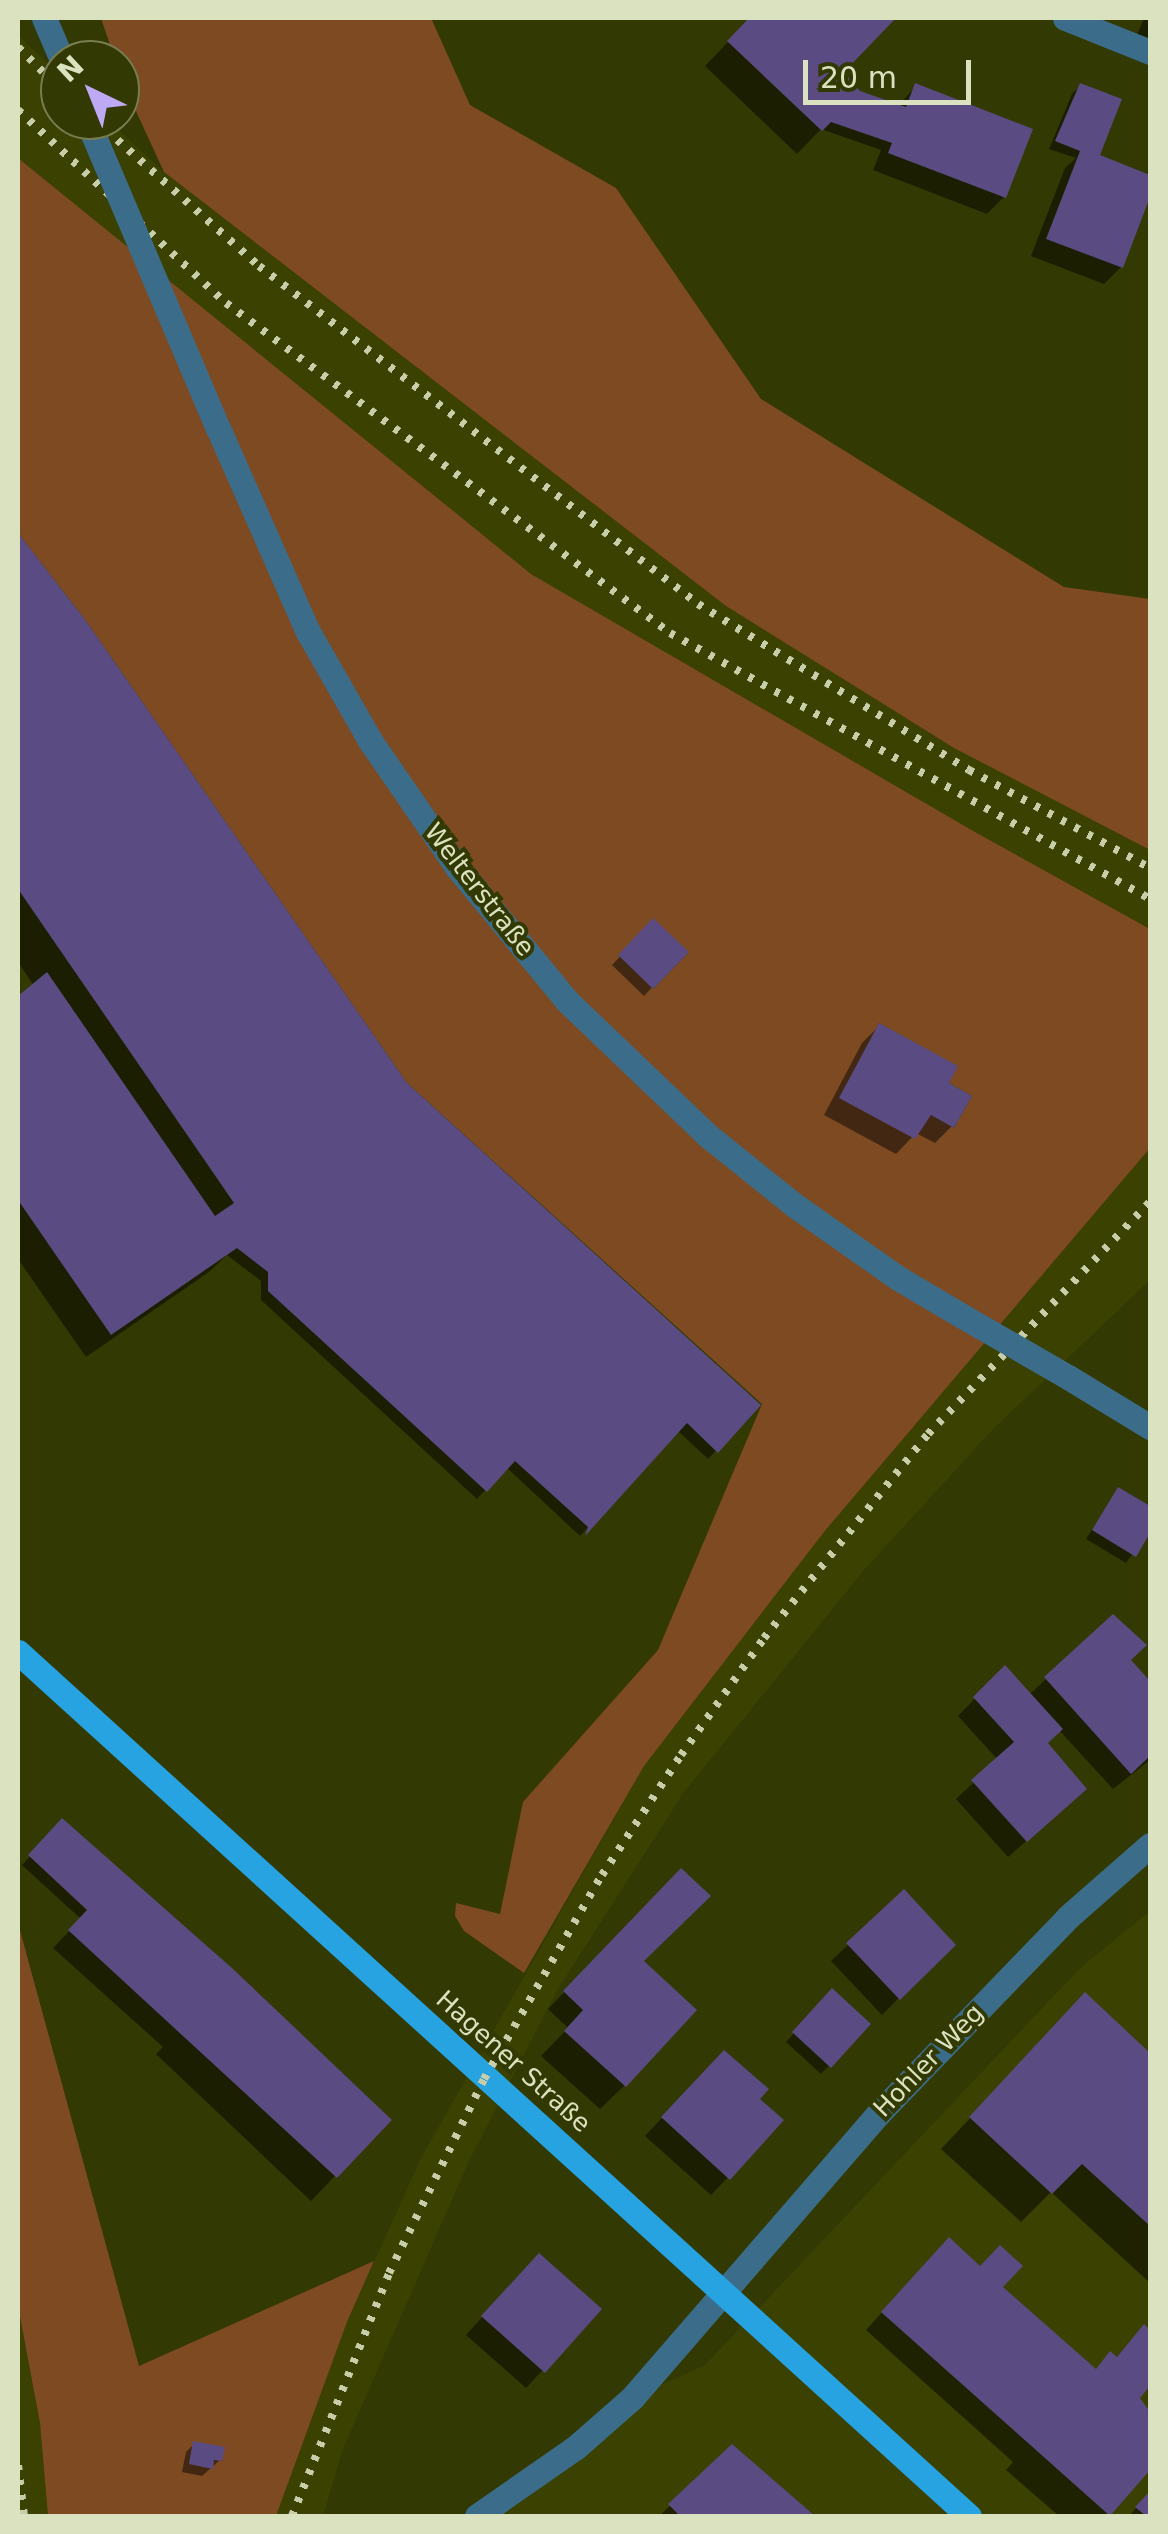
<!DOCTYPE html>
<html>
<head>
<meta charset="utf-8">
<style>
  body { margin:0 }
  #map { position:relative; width:1168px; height:2534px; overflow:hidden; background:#333903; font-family:"DejaVu Sans",sans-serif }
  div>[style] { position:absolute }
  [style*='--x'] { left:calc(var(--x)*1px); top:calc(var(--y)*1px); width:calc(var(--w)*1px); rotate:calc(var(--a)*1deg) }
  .built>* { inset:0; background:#3a4101 }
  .green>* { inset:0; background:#7d4a22 }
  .shadow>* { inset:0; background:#0007 }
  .building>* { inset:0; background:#5b4b83 }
  .minor>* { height:25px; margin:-12.5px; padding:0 12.5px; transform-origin:12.5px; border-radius:12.5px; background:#3b6d8b }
  .major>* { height:25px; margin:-12.5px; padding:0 12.5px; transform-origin:12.5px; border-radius:12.5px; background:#26a3e0 }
  .rail>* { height:8px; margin-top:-4px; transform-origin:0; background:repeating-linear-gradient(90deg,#c7cea9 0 5px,transparent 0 15px) }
  .minor-bridge>* { height:25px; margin:-12.5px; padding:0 12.5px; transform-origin:12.5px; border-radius:12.5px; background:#3b6d8b }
  span { translate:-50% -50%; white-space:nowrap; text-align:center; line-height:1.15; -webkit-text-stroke:8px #333903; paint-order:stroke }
  .street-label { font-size:25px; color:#dbe2c0 }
  .frame { position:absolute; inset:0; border:20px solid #dbe2c0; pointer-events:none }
  .north { position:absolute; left:40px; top:40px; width:100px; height:100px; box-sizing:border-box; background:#333903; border:2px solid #767d4f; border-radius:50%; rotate:317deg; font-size:28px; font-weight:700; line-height:40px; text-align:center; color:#dbe2c0 }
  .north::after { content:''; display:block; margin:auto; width:35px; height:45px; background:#bea9f5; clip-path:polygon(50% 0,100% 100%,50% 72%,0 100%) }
  .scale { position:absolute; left:803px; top:60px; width:168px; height:45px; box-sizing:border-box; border:5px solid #dbe2c0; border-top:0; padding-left:12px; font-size:30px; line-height:35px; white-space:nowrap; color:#dbe2c0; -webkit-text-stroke:8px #333903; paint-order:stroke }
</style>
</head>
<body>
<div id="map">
  <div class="built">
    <div style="clip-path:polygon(18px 35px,60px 75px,60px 120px,108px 120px,164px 172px,726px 606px,954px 748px,1150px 850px,1150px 929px,975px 832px,531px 574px,18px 158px)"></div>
    <div style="clip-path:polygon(1150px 1148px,1150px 1280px,994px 1428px,865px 1569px,684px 1792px,558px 1989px,469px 2161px,343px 2449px,323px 2516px,276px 2516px,347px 2322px,421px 2158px,644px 1766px,824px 1532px)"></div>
    <div style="clip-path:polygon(1150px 1911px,1150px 2516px,481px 2516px,632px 2398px,705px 2365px,1080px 1968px)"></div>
    <div style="clip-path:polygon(18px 2306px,40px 2423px,48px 2516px,18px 2516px)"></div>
  </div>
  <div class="green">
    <div style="clip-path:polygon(101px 18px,431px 18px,470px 105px,616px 188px,761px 399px,1064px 587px,1150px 599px,1150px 850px,954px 748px,726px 606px,164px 172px,123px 83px,120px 60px,115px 60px)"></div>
    <div style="clip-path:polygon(evenodd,18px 158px,531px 574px,975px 832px,1150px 929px,1150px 1148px,824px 1532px,644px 1766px,524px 1973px,464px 1931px,455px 1916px,456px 1903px,500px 1914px,523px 1802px,658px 1650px,762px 1404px,407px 1083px,86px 621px,18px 533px,18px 158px,689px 952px,653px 989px,618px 955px,689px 952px,18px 158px,879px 1023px,957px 1066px,949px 1083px,972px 1096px,954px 1128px,931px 1115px,920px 1129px,840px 1098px,879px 1023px)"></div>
    <div style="clip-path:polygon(18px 1923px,139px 2366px,374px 2261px,347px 2322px,276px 2516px,48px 2516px,40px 2423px,18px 2306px)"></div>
  </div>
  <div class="shadow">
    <div style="clip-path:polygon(751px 18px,892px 18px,840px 72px,860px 95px,897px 107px,916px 86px,1004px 197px,987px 214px,873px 170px,881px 150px,821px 129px,797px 154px,705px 66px)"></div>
    <div style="clip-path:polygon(1144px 18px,1150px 18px,1150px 41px,1137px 35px)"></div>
    <div style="clip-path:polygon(1080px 86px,1095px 156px,1150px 178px,1150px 190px,1121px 267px,1104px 284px,1031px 256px,1065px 168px,1076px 158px,1049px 149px,1072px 94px)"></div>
    <div style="clip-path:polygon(18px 537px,84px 622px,404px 1083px,757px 1406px,708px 1459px,677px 1430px,580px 1536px,506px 1467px,477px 1499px,261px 1300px,261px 1281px,227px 1255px,209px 1272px,86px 1357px,18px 1259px,18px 999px,34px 986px,18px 962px)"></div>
    <div style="clip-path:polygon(653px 922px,685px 952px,644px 996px,612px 965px)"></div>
    <div style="clip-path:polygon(879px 1026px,946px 1084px,952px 1126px,935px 1143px,916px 1133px,896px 1154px,824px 1115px,862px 1043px)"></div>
    <div style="clip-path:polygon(1119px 1490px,1150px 1509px,1150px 1528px,1126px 1563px,1086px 1539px)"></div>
    <div style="clip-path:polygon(1128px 1660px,1150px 1685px,1150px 1760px,1113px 1789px,1059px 1730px,1045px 1743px,1067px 1805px,1008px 1857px,956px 1799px,998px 1760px,958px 1716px,1005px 1668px,1029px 1695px,1046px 1679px)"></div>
    <div style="clip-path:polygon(62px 1822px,388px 2120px,311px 2201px,156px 2054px,163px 2047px,53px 1948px,81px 1919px,22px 1865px)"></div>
    <div style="clip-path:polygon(681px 1871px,642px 1963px,625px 2085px,600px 2109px,541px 2056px,568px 2028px,548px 2009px)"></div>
    <div style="clip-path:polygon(848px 1945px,952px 1945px,882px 2015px,831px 1961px)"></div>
    <div style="clip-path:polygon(832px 1992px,867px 2024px,821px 2074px,786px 2042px)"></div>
    <div style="clip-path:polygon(1085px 1996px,1150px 2055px,1150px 2283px,1051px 2192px,1021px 2222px,941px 2149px)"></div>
    <div style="clip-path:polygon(707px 2070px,756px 2099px,781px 2121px,711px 2195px,645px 2136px)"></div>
    <div style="clip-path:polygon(932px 2257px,999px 2287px,1094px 2371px,1115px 2359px,1145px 2328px,1150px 2333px,1150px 2382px,1136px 2398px,1150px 2413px,1150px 2467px,1106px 2516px,1059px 2516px,1006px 2470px,1013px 2462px,866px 2330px)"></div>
    <div style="clip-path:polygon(522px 2273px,598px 2310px,526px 2388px,466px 2335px)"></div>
    <div style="clip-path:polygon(194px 2444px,220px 2460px,202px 2476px,182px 2472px,186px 2452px)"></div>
    <div style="clip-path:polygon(732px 2448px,811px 2516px,659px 2516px)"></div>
    <div style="clip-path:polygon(1150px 2492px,1150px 2516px,1129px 2516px)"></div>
  </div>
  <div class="building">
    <div style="clip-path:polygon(749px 18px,896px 18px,844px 72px,860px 91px,906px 107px,915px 83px,1033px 129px,1006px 198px,888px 153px,892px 143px,831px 122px,822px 131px,727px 41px)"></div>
    <div style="clip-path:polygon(1080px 83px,1122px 99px,1100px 155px,1150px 175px,1150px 197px,1123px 268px,1046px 239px,1080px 151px,1055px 141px)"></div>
    <div style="clip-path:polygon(18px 533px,86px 621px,407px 1083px,761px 1405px,718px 1453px,687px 1423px,585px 1536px,588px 1527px,515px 1461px,487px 1492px,268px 1291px,268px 1272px,237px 1248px,111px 1335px,18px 1200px,18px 996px,47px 972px,215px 1216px,234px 1203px,18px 889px)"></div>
    <div style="clip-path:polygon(653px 918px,689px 952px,653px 989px,618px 955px)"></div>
    <div style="clip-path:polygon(879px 1023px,958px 1066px,949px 1083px,972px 1096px,954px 1128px,931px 1115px,915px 1139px,839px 1098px)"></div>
    <div style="clip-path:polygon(1118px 1487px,1150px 1506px,1150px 1533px,1136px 1557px,1092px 1530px)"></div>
    <div style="clip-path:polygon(1113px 1614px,1147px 1645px,1131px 1660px,1150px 1681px,1150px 1756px,1131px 1774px,1044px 1677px)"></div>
    <div style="clip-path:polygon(1005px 1665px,1063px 1729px,1048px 1743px,1087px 1789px,1027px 1842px,971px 1780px,1014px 1742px,973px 1697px)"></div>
    <div style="clip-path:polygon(62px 1818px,233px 1969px,392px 2120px,337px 2178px,68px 1930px,87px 1910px,28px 1855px)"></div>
    <div style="clip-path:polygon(681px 1868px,711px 1896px,644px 1961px,697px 2010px,626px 2087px,564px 2031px,583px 2010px,563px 1991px)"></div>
    <div style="clip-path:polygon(904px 1889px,956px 1945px,900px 2000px,846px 1943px)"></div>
    <div style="clip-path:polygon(832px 1988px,871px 2024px,831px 2068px,792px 2032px)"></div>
    <div style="clip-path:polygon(1085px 1992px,1150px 2053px,1150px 2226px,1082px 2164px,1052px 2194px,969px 2117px)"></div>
    <div style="clip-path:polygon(724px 2050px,769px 2089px,760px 2099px,784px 2120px,730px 2180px,661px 2117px)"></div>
    <div style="clip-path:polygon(949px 2237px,980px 2266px,1000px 2245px,1023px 2266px,1003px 2287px,1096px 2369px,1110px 2351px,1117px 2357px,1144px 2324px,1150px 2330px,1150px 2386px,1140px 2398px,1150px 2412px,1150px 2470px,1110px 2516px,881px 2312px)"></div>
    <div style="clip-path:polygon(539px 2253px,602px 2309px,545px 2373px,481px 2316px)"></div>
    <div style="clip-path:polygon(193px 2441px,225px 2447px,222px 2461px,214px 2460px,213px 2469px,189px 2464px)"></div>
    <div style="clip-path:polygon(732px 2444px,815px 2516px,680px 2516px,668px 2504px)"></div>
    <div style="clip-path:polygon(1150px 2491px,1150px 2516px,1146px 2516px,1135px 2507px)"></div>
  </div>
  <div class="minor">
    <div style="--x:44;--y:18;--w:46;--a:66.8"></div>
    <div style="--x:1065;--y:18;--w:92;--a:21.8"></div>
    <div style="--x:218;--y:428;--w:221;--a:66.2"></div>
    <div style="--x:307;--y:630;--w:129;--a:60.3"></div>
    <div style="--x:371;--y:742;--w:152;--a:55.5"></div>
    <div style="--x:457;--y:867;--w:173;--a:50.6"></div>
    <div style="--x:567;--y:1001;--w:194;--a:43.7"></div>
    <div style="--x:707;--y:1135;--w:115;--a:38.7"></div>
    <div style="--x:797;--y:1207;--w:123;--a:35.1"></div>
    <div style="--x:898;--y:1278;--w:77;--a:30.6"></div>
    <div style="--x:1068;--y:1377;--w:96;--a:31.4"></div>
    <div style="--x:477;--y:2516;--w:119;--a:-34.8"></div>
    <div style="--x:575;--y:2448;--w:76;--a:-41.3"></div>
    <div style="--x:632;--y:2398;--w:376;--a:-49.1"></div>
    <div style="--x:878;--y:2114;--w:274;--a:-46"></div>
    <div style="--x:1068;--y:1917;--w:109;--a:-41.3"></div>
  </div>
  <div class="major">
    <div style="--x:18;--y:1652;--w:1285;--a:42.26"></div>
  </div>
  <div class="rail">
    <div style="--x:18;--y:47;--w:59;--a:45"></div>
    <div style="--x:18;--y:110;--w:284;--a:42.9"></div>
    <div style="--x:226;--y:303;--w:553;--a:36.62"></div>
    <div style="--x:670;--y:633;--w:549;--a:28.99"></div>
    <div style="--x:95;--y:120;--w:220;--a:41.7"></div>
    <div style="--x:259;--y:266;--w:554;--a:37.59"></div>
    <div style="--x:698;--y:604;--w:318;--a:31.5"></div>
    <div style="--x:969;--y:770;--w:206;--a:28.4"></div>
    <div style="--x:18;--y:2465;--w:51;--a:83.3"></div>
    <div style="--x:292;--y:2516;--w:262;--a:-68.2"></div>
    <div style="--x:389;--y:2273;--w:216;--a:-63.9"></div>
    <div style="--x:484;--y:2079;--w:236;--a:-60"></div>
    <div style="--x:602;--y:1875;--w:144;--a:-56.6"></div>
    <div style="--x:681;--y:1755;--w:143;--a:-54.6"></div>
    <div style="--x:764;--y:1638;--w:262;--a:-51.2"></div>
    <div style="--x:928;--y:1434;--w:321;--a:-46.3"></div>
  </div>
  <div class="minor-bridge">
    <div style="--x:87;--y:120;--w:335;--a:67"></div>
    <div style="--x:964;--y:1317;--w:120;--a:30"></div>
  </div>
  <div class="street-label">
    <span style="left:479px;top:890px;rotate:52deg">Welterstraße</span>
    <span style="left:929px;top:2061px;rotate:-46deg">Hohler Weg</span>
    <span style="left:513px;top:2062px;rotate:42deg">Hagener Straße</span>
  </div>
  <div class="frame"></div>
  <div class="north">N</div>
  <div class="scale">20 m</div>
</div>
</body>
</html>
